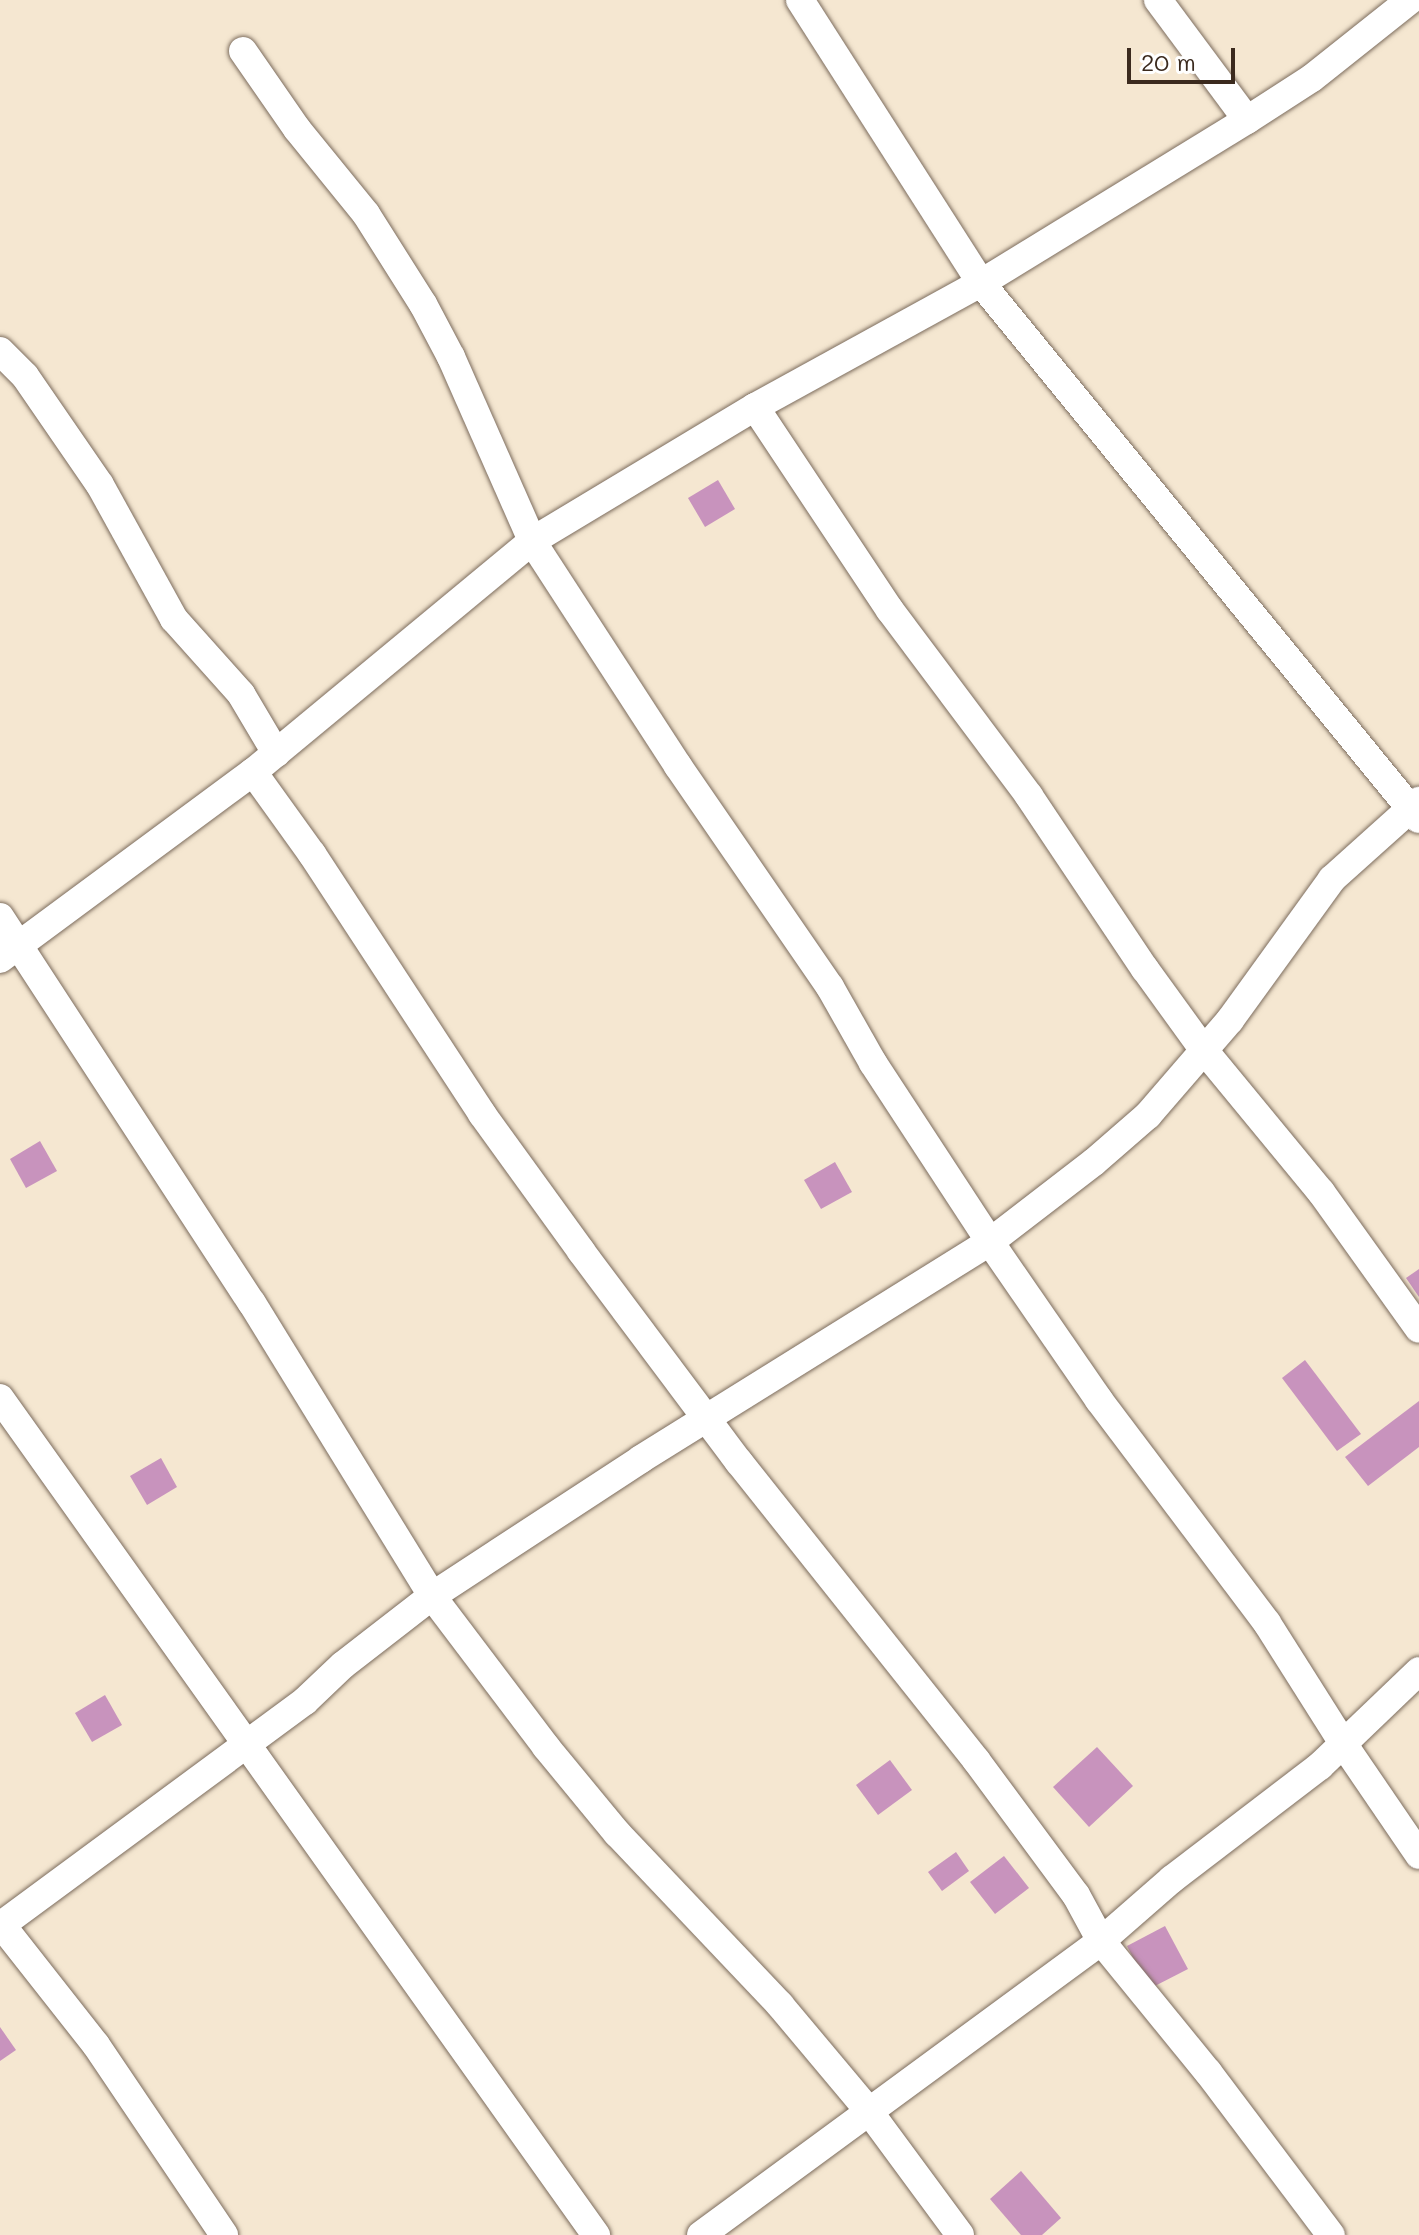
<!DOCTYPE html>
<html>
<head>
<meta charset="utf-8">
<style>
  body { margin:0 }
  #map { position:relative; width:1419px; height:2235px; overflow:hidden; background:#f5e7d1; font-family:Mali,sans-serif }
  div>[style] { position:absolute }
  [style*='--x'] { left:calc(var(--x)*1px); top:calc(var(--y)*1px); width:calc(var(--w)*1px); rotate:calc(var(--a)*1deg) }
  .building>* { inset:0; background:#c893bd }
  .roads { filter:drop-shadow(0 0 2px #7c6c5d) drop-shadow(0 0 2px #7c6c5d) }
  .minor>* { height:28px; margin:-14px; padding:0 14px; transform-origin:14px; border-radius:14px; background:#fff }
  span { translate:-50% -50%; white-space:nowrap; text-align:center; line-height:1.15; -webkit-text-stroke:6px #fff; paint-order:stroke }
  .scale { position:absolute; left:1127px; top:48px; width:108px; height:36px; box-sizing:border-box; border:4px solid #3b2a1e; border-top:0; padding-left:10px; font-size:24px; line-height:28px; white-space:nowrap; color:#3b2a1e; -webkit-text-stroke:6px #fff; paint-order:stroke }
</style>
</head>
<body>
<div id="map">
  <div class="building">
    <div style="clip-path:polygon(718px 480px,735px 509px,705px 527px,688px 498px)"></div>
    <div style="clip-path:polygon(40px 1141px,57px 1171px,26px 1188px,10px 1159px)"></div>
    <div style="clip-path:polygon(835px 1162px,852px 1192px,821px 1209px,804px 1180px)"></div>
    <div style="clip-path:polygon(1419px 1269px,1419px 1297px,1406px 1278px)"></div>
    <div style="clip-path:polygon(1305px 1360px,1361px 1434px,1337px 1451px,1282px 1378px)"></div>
    <div style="clip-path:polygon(1419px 1401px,1419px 1447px,1368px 1486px,1345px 1457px)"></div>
    <div style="clip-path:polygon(161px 1458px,177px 1487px,147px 1505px,130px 1476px)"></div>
    <div style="clip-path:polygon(105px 1695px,122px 1725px,92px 1742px,75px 1713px)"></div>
    <div style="clip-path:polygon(1097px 1747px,1133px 1786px,1089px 1827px,1053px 1787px)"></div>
    <div style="clip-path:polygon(890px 1760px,912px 1790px,878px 1815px,856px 1785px)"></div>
    <div style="clip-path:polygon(956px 1852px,969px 1871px,942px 1891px,928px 1872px)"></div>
    <div style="clip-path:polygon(1004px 1856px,1029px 1888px,995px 1914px,970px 1882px)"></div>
    <div style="clip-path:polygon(1165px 1926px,1188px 1969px,1149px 1989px,1127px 1946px)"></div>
    <div style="clip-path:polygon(0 2027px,16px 2050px,0 2061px)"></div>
    <div style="clip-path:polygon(1021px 2171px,1061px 2218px,1042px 2235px,1021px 2235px,990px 2199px)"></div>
  </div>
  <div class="roads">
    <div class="minor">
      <div style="--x:800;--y:0;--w:336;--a:57.4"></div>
      <div style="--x:981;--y:283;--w:692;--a:50.75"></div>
      <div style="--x:1158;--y:0;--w:149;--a:53.4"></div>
      <div style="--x:243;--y:51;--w:95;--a:55.3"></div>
      <div style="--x:297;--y:129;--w:109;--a:50.9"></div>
      <div style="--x:366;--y:214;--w:107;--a:57.7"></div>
      <div style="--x:423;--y:304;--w:60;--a:62.2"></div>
      <div style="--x:451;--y:357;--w:201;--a:66.2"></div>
      <div style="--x:532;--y:541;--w:268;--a:57"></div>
      <div style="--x:678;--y:766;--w:268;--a:55.5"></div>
      <div style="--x:830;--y:987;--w:87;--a:60.5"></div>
      <div style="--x:873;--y:1063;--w:214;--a:56.8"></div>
      <div style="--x:990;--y:1242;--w:192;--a:55.4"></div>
      <div style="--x:1099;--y:1400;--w:279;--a:53"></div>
      <div style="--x:1267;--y:1623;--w:144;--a:57.7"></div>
      <div style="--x:1344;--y:1745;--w:133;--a:55.7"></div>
      <div style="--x:0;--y:351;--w:35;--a:45"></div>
      <div style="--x:25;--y:376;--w:132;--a:55.5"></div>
      <div style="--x:100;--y:485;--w:153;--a:61.1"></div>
      <div style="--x:174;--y:619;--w:101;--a:48.2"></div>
      <div style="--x:241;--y:694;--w:69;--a:59.3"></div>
      <div style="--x:755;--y:407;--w:258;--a:-28.8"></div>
      <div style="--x:981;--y:283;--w:312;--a:-31.5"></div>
      <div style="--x:1247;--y:120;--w:77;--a:-32.9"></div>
      <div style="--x:1312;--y:78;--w:125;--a:-38.5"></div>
      <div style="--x:253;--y:772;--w:101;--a:54.3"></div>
      <div style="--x:312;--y:854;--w:311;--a:56.8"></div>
      <div style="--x:482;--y:1114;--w:169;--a:54.1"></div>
      <div style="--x:581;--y:1251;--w:264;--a:53.2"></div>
      <div style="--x:739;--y:1462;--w:381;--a:51.5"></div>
      <div style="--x:976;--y:1760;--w:168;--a:53.5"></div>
      <div style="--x:1076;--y:1895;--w:52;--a:61.5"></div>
      <div style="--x:1101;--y:1941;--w:169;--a:50.8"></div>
      <div style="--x:1208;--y:2072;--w:204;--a:53"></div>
      <div style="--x:0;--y:917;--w:461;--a:56.9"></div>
      <div style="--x:252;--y:1303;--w:344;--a:58.4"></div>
      <div style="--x:432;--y:1596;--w:189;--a:52.9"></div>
      <div style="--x:546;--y:1747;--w:112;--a:50.5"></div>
      <div style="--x:617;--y:1833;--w:237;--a:46.5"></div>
      <div style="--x:780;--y:2005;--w:137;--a:50"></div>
      <div style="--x:868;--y:2110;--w:155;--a:53.6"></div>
      <div style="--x:0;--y:959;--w:315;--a:-36.5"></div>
      <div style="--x:253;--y:772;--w:362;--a:-39.6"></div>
      <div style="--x:532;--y:541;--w:260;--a:-31"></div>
      <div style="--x:755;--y:407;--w:244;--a:56.4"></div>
      <div style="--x:890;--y:610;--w:232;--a:53.2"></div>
      <div style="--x:1029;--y:796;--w:208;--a:56.2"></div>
      <div style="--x:1145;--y:969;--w:99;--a:54.1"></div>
      <div style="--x:1203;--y:1049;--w:185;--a:50.5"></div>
      <div style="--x:1321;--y:1192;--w:168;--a:54.4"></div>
      <div style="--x:0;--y:1398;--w:1028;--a:54.55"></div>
      <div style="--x:0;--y:1923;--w:155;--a:51.8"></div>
      <div style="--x:96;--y:2045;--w:229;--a:56"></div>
      <div style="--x:0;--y:1926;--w:379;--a:-36.4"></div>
      <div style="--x:305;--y:1701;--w:52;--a:-43.5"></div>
      <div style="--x:343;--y:1665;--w:113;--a:-37.8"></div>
      <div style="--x:432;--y:1596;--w:250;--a:-33.2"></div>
      <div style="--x:641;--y:1459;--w:411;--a:-31.9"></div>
      <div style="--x:990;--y:1242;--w:131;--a:-37.6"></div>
      <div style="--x:1094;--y:1162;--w:72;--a:-41"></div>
      <div style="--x:1148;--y:1115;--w:125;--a:-49.2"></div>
      <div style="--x:1230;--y:1020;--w:174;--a:-54.1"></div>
      <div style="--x:1332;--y:879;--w:117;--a:-41.9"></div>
      <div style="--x:701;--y:2235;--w:496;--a:-36.3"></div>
      <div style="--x:1101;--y:1941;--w:94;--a:-41.1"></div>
      <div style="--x:1172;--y:1879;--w:186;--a:-37.4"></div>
      <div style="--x:1320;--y:1766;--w:137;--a:-43.8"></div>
    </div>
  </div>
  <div class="scale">20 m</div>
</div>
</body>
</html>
